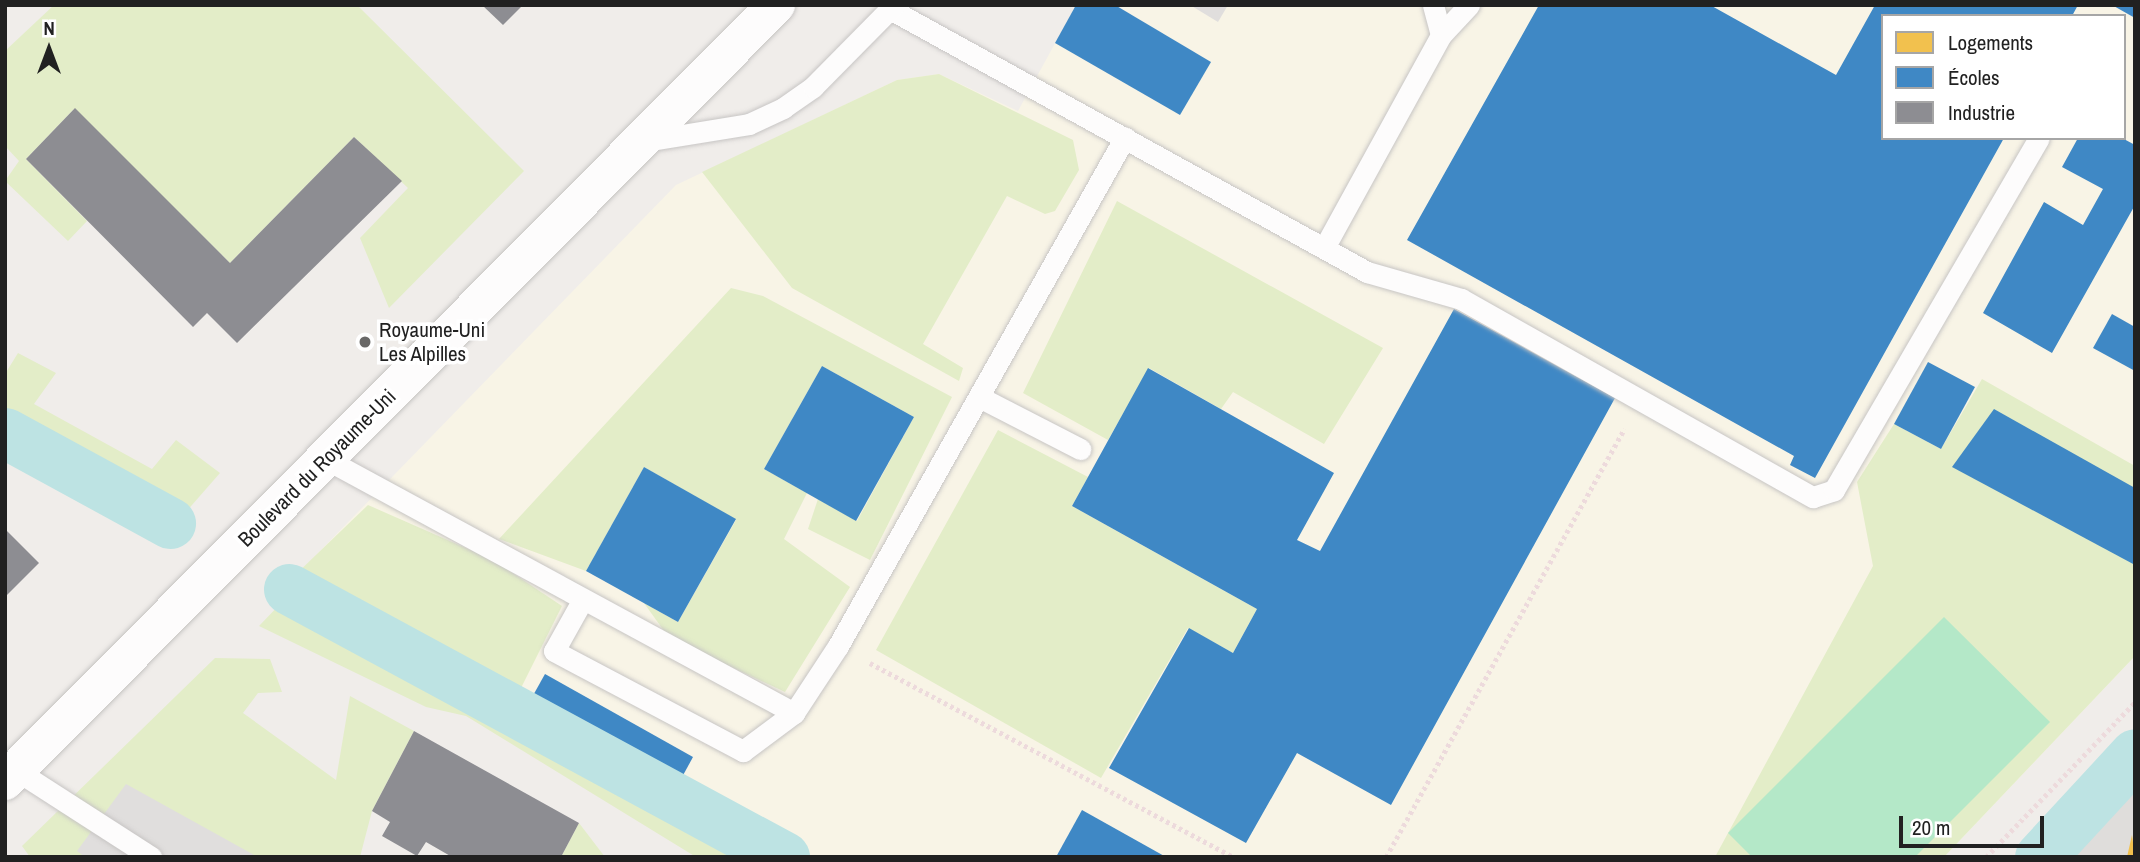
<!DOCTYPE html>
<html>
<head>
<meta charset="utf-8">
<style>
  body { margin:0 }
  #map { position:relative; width:2140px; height:862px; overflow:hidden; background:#f0edea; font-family:"Archivo Narrow",sans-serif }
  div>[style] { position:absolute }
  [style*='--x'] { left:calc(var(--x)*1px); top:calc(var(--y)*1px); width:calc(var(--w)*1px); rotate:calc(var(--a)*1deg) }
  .residential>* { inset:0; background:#dfdddb }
  .education>* { inset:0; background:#f8f4e6 }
  .grass>* { inset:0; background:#e3edc8 }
  .pitch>* { inset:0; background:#b4e8c8 }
  .parking>* { inset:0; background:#e0dedd }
  .homes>* { inset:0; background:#f2c14e }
  .schools>* { inset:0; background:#3f88c5 }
  .industry>* { inset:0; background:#8d8d92 }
  .canal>* { height:51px; margin:-25.5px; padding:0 25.5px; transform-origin:25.5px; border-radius:25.5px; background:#bde3e3 }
  .path>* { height:4.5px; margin-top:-2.25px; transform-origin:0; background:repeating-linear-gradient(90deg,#eddadc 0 3.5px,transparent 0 7px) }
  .roads { filter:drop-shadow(0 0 2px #c7c5c4) drop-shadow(0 0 2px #c7c5c4) }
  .lane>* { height:21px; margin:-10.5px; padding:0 10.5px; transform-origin:10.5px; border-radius:10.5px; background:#fdfcfc }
  .street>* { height:38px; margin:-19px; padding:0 19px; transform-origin:19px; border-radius:19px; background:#fdfcfc }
  .dots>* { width:19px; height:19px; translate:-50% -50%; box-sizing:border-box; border:4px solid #fff; border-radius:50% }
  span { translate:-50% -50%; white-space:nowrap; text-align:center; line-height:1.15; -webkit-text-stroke:7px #fff; paint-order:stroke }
  .poi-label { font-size:21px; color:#212121 }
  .left { translate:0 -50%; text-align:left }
  .street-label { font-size:21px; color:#212121 }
  .frame { position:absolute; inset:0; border:7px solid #212121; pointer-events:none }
  .legend { position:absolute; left:1881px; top:14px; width:245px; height:126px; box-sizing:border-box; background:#fff; border:2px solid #a6a6a6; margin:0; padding:9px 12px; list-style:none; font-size:21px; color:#212121 }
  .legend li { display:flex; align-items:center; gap:14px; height:35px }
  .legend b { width:35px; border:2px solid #a6a6a6 }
  .north { position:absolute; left:14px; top:14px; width:70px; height:70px; -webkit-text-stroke:5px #fff; paint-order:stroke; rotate:0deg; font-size:19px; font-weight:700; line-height:28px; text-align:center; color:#212121 }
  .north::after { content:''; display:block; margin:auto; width:24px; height:32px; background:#212121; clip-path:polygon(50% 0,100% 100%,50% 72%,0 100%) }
  .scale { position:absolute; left:1899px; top:816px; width:145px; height:32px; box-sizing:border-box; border:4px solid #212121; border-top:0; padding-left:9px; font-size:21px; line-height:24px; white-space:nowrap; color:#212121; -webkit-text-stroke:5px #fff; paint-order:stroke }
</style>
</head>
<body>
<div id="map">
  <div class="residential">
    <div style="clip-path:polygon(2135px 768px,2135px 857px,2051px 857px)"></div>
  </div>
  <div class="education">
    <div style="clip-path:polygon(evenodd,1076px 5px,2135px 5px,2135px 656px,1944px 857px,788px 857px,289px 583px,676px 185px,897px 80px,939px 74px,1018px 111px,1076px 5px,1883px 16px,2124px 16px,2124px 138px,1883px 138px,1883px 16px)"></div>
  </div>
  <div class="grass">
    <div style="clip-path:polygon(54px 5px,357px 5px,524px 171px,389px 308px,360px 238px,408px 188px,354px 137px,230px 263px,74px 109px,26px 159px,87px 221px,68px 241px,5px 181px,19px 161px,5px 146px,5px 51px)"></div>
    <div style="clip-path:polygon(939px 74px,1073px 140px,1079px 170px,1055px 211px,1045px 214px,1007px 196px,923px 344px,963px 368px,959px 381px,792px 288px,702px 172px,897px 80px)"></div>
    <div style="clip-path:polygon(1117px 201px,1383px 348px,1324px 444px,1233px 392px,1221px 409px,1149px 368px,1108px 440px,1023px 393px)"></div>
    <div style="clip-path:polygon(731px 288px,763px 296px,952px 397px,870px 560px,808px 529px,818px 499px,857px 521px,914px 417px,822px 366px,764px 469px,807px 493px,784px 539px,850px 587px,785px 692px,669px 638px,644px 603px,678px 622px,736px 520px,644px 467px,586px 571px,499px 539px)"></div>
    <div style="clip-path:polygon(18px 353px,56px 373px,34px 404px,152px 469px,176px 440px,220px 473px,178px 521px,5px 426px,5px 374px)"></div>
    <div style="clip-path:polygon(1982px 379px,2135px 466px,2135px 656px,1944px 857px,1715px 857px,1873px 566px,1857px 482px,1894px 424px,1941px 449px)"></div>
    <div style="clip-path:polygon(998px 430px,1088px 477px,1072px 506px,1257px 609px,1233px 653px,1188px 628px,1101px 778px,876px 650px)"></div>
    <div style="clip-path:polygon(5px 443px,166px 531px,158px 543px,5px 456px)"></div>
    <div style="clip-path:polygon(368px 505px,493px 560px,562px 606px,513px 704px,317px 599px,292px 578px)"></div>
    <div style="clip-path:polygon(284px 600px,751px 856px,752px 857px,696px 857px,466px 716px,426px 707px,259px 626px)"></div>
    <div style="clip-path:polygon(215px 658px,270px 659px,282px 692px,258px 693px,243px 713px,336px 780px,350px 696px,414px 731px,372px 811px,360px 857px,30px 857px,22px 846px)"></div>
    <div style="clip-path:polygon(579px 823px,605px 857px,561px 857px)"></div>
  </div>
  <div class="pitch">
    <div style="clip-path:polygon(1944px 617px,2050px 722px,1915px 857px,1752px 857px,1728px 833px)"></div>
  </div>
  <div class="parking">
    <div style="clip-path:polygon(1190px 5px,1228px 5px,1218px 22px)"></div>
    <div style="clip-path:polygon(126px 784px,258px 857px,85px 857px,77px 851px)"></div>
  </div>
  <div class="homes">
    <div style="clip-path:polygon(2132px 835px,2135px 857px,2127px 857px)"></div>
  </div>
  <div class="schools">
    <div style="clip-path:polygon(1076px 5px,1115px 5px,1211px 62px,1180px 115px,1055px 43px)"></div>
    <div style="clip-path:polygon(1539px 5px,1710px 5px,1836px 75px,1875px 5px,2078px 5px,2072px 16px,1883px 16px,1883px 138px,2004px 138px,1815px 478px,1790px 465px,1794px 456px,1407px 240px)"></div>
    <div style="clip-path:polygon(2112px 5px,2135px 5px,2135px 18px)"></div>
    <div style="clip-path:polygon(2078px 138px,2122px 138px,2135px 145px,2135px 205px,2052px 353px,1983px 313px,2044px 202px,2083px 225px,2103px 189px,2062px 167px)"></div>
    <div style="clip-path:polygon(1454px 309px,1615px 398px,1391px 805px,1297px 753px,1246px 843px,1109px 768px,1189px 628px,1233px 653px,1257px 609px,1072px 506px,1148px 368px,1334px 473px,1297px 540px,1320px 551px)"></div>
    <div style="clip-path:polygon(2112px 314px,2135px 327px,2135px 371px,2093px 348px)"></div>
    <div style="clip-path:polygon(1928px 362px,1975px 387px,1941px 449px,1894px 424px)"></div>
    <div style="clip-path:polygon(822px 366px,914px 417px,856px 521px,764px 469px)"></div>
    <div style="clip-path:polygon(1994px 409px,2135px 488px,2135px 565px,1952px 467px)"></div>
    <div style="clip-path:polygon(644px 467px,736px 519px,678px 622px,586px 571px)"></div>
    <div style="clip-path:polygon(545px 674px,693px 757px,675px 790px,526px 708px)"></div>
    <div style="clip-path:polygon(1082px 810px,1166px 857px,1056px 857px)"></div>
  </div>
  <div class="industry">
    <div style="clip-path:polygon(482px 5px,523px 5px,503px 25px)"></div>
    <div style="clip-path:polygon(75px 108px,230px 263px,354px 137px,402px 181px,237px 343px,207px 313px,193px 327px,26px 159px)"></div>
    <div style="clip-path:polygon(5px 529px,39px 563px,5px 597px)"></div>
    <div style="clip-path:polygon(414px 731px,579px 823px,561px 857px,452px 857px,426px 842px,417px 856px,382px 836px,390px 822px,372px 811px)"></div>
  </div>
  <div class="canal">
    <div style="--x:5;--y:433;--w:188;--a:28.6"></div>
    <div style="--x:289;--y:589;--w:563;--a:28.43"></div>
    <div style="--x:2040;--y:857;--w:140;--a:-47.3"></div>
  </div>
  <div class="path">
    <div style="--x:870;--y:663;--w:412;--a:28.1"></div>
    <div style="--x:1386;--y:857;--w:490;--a:-60.9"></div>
    <div style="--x:1986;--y:857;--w:215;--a:-46.1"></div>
  </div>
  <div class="roads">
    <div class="lane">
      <div style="--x:890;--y:9;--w:545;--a:28.87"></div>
      <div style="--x:1367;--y:272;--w:98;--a:16"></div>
      <div style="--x:1461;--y:299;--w:404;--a:29.4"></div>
      <div style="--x:1813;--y:497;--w:22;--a:-18"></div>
      <div style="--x:1834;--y:490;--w:407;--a:-59.8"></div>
      <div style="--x:1441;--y:35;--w:41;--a:-47"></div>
      <div style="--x:645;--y:141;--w:105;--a:-9.3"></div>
      <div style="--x:749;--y:124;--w:38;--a:-25"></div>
      <div style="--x:783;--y:108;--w:37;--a:-35"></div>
      <div style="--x:813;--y:87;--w:115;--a:-45.4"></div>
      <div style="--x:1324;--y:248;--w:243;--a:-61.2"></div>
      <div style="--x:1441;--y:35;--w:31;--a:-105"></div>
      <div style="--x:979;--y:397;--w:114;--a:27.2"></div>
      <div style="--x:324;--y:458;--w:535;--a:28.48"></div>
      <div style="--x:582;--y:601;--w:57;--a:119.2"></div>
      <div style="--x:554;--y:651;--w:214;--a:27.9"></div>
      <div style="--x:743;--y:751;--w:64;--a:-36.7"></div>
      <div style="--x:794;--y:713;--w:80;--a:-56.7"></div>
      <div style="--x:838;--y:646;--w:584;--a:-60.58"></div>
      <div style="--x:16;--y:770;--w:161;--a:32.8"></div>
    </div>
    <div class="street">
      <div style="--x:5;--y:781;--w:1094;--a:-45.19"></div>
    </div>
  </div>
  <div class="dots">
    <div style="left:365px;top:342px;background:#696867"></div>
  </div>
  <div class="poi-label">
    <span class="left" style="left:379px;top:342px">Royaume-Uni<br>Les Alpilles</span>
  </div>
  <div class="street-label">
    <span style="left:317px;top:468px;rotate:-45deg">Boulevard du Royaume-Uni</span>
  </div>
  <div class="frame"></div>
  <ul class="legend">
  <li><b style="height:19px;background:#f2c14e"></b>Logements</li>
  <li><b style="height:19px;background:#3f88c5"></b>Écoles</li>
  <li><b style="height:19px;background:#8d8d92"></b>Industrie</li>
  </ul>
  <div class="north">N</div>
  <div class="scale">20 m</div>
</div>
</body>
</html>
